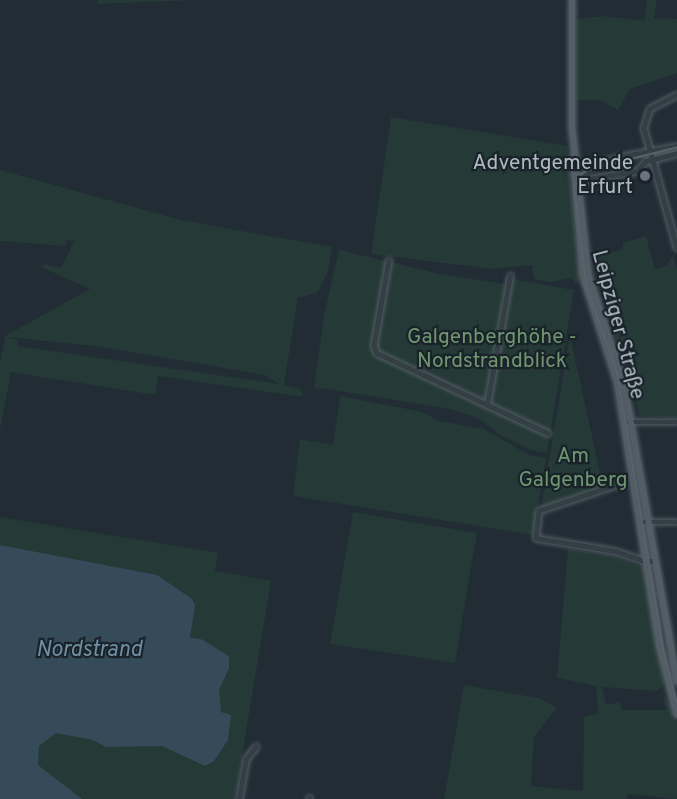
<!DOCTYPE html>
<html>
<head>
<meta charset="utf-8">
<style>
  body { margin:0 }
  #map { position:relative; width:677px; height:799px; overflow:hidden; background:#212c34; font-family:Overpass,sans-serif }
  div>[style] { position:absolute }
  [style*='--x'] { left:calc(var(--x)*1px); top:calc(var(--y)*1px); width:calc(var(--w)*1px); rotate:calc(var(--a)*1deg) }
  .green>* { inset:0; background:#253936 }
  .water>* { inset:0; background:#354b5a }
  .roads { filter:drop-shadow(0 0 2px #515c63) drop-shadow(0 0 2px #515c63) }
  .minor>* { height:4.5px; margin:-2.25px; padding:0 2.25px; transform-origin:2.25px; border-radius:2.25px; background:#343e45 }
  .major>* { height:6px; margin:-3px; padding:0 3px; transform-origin:3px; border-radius:3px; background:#525d65 }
  .tram>* { height:1.5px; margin:-0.75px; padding:0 0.75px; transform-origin:0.75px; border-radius:0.75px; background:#56636c }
  .dots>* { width:16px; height:16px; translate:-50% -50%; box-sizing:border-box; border:3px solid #192329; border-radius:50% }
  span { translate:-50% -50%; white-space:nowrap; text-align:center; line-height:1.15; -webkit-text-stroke:4.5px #192329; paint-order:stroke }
  .poi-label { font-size:21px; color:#aeb9c2 }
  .right { translate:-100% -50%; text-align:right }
  .street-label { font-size:21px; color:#aeb9c2 }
  .park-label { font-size:21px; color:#709671 }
  .water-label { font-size:22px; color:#708fa4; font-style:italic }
</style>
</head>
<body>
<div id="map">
  <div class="green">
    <div style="clip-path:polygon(98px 0,197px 0,97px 4px)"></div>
    <div style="clip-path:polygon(647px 0,657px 0,654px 18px,677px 19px,677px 73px,630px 89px,618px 110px,600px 100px,575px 100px,575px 19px,603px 16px,644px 21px)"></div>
    <div style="clip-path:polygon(391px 117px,567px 146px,580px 281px,575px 284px,572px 278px,550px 282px,534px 279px,532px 265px,492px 269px,371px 254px)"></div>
    <div style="clip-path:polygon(evenodd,0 170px,181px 220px,332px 247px,328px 271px,318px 292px,298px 298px,284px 385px,301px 389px,303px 397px,158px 376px,155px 395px,11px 372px,0 430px,0 364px,5px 336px,90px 289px,41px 267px,45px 264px,61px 268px,74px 241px,67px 240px,65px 246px,0 241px,0 170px,7px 337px,102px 347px,265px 375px,279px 384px,18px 346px,18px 340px,7px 337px)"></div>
    <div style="clip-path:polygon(646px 236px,655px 269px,666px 266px,677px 250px,673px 257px,677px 269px,677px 418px,640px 416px,600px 287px,603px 273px,595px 265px,595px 256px,623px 249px,622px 243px)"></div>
    <div style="clip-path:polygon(339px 250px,440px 274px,511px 285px,512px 279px,574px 290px,547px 453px,531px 450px,500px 435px,478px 418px,451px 409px,314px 387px,324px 315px)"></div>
    <div style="clip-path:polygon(570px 335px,603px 486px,541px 508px)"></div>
    <div style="clip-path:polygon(340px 396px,423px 412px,439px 421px,484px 429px,529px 455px,546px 458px,533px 535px,293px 496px,300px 439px,333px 445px)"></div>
    <div style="clip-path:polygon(353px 512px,477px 533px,455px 663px,330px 644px)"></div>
    <div style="clip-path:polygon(0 517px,218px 553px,215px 571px,271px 581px,235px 799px,0 799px)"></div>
    <div style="clip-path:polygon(568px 549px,614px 556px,644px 568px,665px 685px,656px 691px,602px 687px,606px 705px,620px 702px,622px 710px,666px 710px,663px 697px,668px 698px,677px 722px,677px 799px,628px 794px,627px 799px,444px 799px,464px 685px,539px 698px,557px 708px,534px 737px,531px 786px,583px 791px,584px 717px,598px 714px,596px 686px,557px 678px)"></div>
  </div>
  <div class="water">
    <div style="clip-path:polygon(0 545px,157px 575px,192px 599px,195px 605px,190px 638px,201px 639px,229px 656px,229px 668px,219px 690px,221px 712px,231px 715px,228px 740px,214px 761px,205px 766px,162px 746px,106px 747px,93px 740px,56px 733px,39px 746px,38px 765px,82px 799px,0 799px)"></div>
  </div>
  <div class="roads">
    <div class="minor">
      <div style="--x:677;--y:95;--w:30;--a:153"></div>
      <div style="--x:650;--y:109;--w:20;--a:108"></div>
      <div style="--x:644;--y:128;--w:124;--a:74.6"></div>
      <div style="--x:575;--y:170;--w:51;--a:-15.9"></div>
      <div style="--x:624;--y:156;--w:54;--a:-10.7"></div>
      <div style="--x:577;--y:181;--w:61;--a:-9.5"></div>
      <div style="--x:637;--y:171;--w:13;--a:-48"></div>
      <div style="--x:646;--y:161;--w:32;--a:-14"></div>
      <div style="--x:389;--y:260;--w:87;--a:99.9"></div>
      <div style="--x:374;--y:346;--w:8;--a:67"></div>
      <div style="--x:377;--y:353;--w:189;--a:25.1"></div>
      <div style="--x:487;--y:404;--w:130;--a:-79.8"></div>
      <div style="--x:629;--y:422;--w:48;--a:0"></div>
      <div style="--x:616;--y:485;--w:81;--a:161.3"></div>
      <div style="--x:539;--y:511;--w:27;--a:96"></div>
      <div style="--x:536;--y:538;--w:80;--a:9.3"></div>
      <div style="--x:615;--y:551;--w:34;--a:19"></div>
      <div style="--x:647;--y:562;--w:9;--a:-13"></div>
      <div style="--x:640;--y:522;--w:37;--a:0"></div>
      <div style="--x:239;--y:799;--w:41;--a:-80.1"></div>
      <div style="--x:246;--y:759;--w:16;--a:-52"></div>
      <div style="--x:309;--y:799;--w:1;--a:-90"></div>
    </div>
    <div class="major">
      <div style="--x:572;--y:0;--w:128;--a:90"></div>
      <div style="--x:572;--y:128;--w:147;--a:83.7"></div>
      <div style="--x:588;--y:274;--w:116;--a:71.9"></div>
      <div style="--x:624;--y:384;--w:302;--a:79.9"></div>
      <div style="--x:573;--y:157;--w:119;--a:85.2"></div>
      <div style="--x:583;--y:276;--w:110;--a:72.1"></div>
      <div style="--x:617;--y:381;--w:266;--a:80.9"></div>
      <div style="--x:659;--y:644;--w:73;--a:75.8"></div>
    </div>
  </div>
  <div class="tram">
    <div style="--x:677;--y:148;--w:92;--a:166.1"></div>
    <div style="--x:588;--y:170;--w:13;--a:141"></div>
    <div style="--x:578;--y:178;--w:11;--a:105"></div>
    <div style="--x:575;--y:189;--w:98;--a:82.9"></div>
    <div style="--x:587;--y:286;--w:94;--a:70.8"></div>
    <div style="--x:618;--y:375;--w:285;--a:80.5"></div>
    <div style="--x:665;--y:656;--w:48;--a:75.4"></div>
  </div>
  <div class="dots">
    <div style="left:645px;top:176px;background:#6b7280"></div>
  </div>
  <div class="poi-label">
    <span class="right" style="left:633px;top:176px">Adventgemeinde<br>Erfurt</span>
  </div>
  <div class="street-label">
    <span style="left:617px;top:325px;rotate:75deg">Leipziger Straße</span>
  </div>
  <div class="park-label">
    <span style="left:492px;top:350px">Galgenberghöhe -<br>Nordstrandblick</span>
    <span style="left:573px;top:469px">Am<br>Galgenberg</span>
  </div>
  <div class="water-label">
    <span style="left:89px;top:651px">Nordstrand</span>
  </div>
</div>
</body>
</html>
